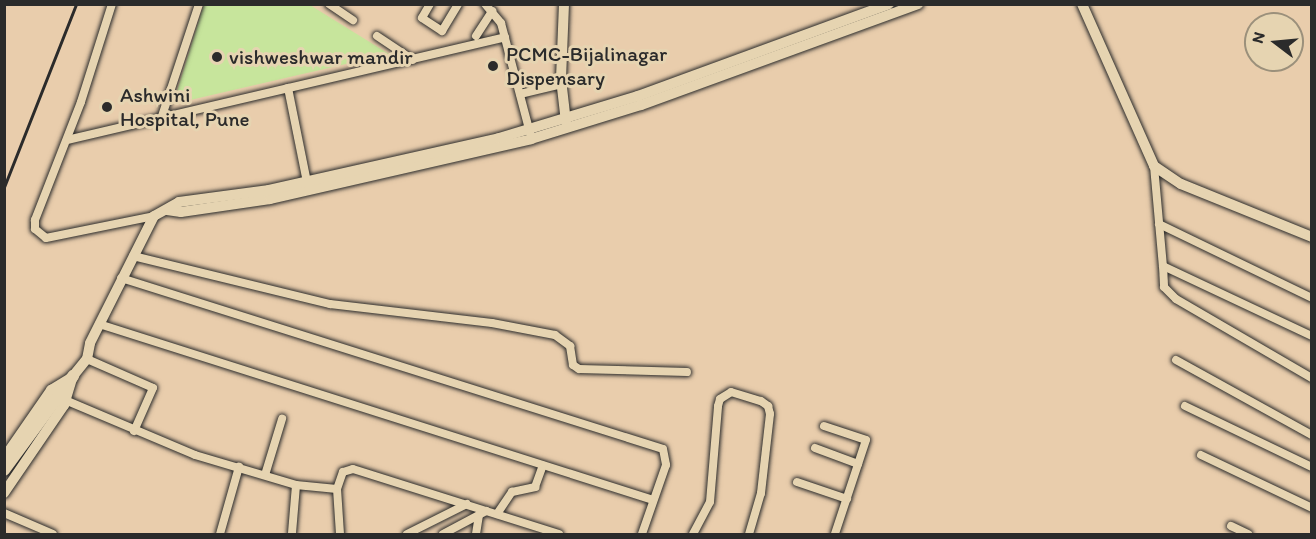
<!DOCTYPE html>
<html>
<head>
<meta charset="utf-8">
<style>
  body { margin:0 }
  #map { position:relative; width:1316px; height:539px; overflow:hidden; background:#e9cdac; font-family:Itim,sans-serif }
  div>[style] { position:absolute }
  [style*='--x'] { left:calc(var(--x)*1px); top:calc(var(--y)*1px); width:calc(var(--w)*1px); rotate:calc(var(--a)*1deg) }
  .green>* { inset:0; background:#c7e59c }
  .roads { filter:drop-shadow(0 0 2px #2b2b2b) drop-shadow(0 0 2px #2b2b2b) }
  .minor>* { height:8px; margin:-4px; padding:0 4px; transform-origin:4px; border-radius:4px; background:#e6d4b1 }
  .tertiary>* { height:10px; margin:-5px; padding:0 5px; transform-origin:5px; border-radius:5px; background:#e6d4b1 }
  .secondary>* { height:12px; margin:-6px; padding:0 6px; transform-origin:6px; border-radius:6px; background:#e6d4b1 }
  .rail>* { height:3px; margin:-1.5px; padding:0 1.5px; transform-origin:1.5px; border-radius:1.5px; background:#2b2b2b }
  .dots>* { width:16px; height:16px; translate:-50% -50%; box-sizing:border-box; border:3px solid #e6d4b1; border-radius:50% }
  span { translate:-50% -50%; white-space:nowrap; text-align:center; line-height:1.15; -webkit-text-stroke:6px #e6d4b1; paint-order:stroke }
  .poi-label { font-size:21px; color:#2b2b2b }
  .left { translate:0 -50%; text-align:left }
  .frame { position:absolute; inset:0; border:6px solid #2b2b2b; pointer-events:none }
  .north { position:absolute; left:1244px; top:12px; width:60px; height:60px; box-sizing:border-box; background:#e6d4b1; border:2px solid #9b907b; border-radius:50%; rotate:286deg; font-size:16px; font-weight:700; line-height:24px; text-align:center; color:#2b2b2b }
  .north::after { content:''; display:block; margin:auto; width:21px; height:27px; background:#2b2b2b; clip-path:polygon(50% 0,100% 100%,50% 72%,0 100%) }
</style>
</head>
<body>
<div id="map">
  <div class="green">
    <div style="clip-path:polygon(204px 4px,310px 5px,389px 54px,173px 104px)"></div>
  </div>
  <div class="roads">
    <div class="minor">
      <div style="--x:112;--y:4;--w:103;--a:107.6"></div>
      <div style="--x:81;--y:102;--w:127;--a:111.3"></div>
      <div style="--x:35;--y:220;--w:9;--a:90"></div>
      <div style="--x:35;--y:229;--w:14;--a:39"></div>
      <div style="--x:46;--y:238;--w:110;--a:-11.5"></div>
      <div style="--x:329;--y:4;--w:29;--a:34"></div>
      <div style="--x:430;--y:4;--w:16;--a:120"></div>
      <div style="--x:422;--y:18;--w:24;--a:33"></div>
      <div style="--x:442;--y:31;--w:31;--a:-59"></div>
      <div style="--x:485;--y:4;--w:25;--a:50"></div>
      <div style="--x:501;--y:23;--w:114;--a:75.2"></div>
      <div style="--x:377;--y:36;--w:43;--a:33.7"></div>
      <div style="--x:476;--y:36;--w:30;--a:-57"></div>
      <div style="--x:288;--y:88;--w:96;--a:78.6"></div>
      <div style="--x:520;--y:94;--w:43;--a:-13.4"></div>
      <div style="--x:162;--y:116;--w:118;--a:-71.7"></div>
      <div style="--x:67;--y:140;--w:450;--a:-13.2"></div>
      <div style="--x:1154;--y:166;--w:100;--a:84.9"></div>
      <div style="--x:1163;--y:266;--w:165;--a:25.2"></div>
      <div style="--x:1159;--y:224;--w:170;--a:25.8"></div>
      <div style="--x:133;--y:256;--w:203;--a:13.7"></div>
      <div style="--x:330;--y:304;--w:163;--a:6.7"></div>
      <div style="--x:492;--y:323;--w:64;--a:10.8"></div>
      <div style="--x:555;--y:335;--w:19;--a:36"></div>
      <div style="--x:570;--y:346;--w:19;--a:81"></div>
      <div style="--x:573;--y:365;--w:7;--a:34"></div>
      <div style="--x:579;--y:369;--w:108;--a:1.6"></div>
      <div style="--x:1163;--y:266;--w:21;--a:87"></div>
      <div style="--x:1164;--y:287;--w:17;--a:45"></div>
      <div style="--x:1176;--y:299;--w:157;--a:30.2"></div>
      <div style="--x:121;--y:278;--w:568;--a:17.51"></div>
      <div style="--x:663;--y:449;--w:16;--a:79"></div>
      <div style="--x:666;--y:465;--w:73;--a:109.2"></div>
      <div style="--x:99;--y:324;--w:581;--a:17.62"></div>
      <div style="--x:87;--y:359;--w:72;--a:23.7"></div>
      <div style="--x:153;--y:388;--w:47;--a:113.8"></div>
      <div style="--x:1176;--y:360;--w:155;--a:28.9"></div>
      <div style="--x:65;--y:400;--w:141;--a:22.9"></div>
      <div style="--x:195;--y:455;--w:105;--a:16.5"></div>
      <div style="--x:296;--y:485;--w:41;--a:5.6"></div>
      <div style="--x:1185;--y:406;--w:141;--a:25.7"></div>
      <div style="--x:824;--y:426;--w:44;--a:18.4"></div>
      <div style="--x:866;--y:440;--w:99;--a:108.3"></div>
      <div style="--x:815;--y:448;--w:46;--a:20.4"></div>
      <div style="--x:1201;--y:455;--w:123;--a:25.5"></div>
      <div style="--x:265;--y:475;--w:59;--a:-73.1"></div>
      <div style="--x:797;--y:482;--w:53;--a:18.8"></div>
      <div style="--x:4;--y:513;--w:53;--a:23.2"></div>
      <div style="--x:497;--y:514;--w:27;--a:-56"></div>
      <div style="--x:512;--y:492;--w:24;--a:-12"></div>
      <div style="--x:535;--y:487;--w:23;--a:-70"></div>
      <div style="--x:1231;--y:526;--w:19;--a:25"></div>
      <div style="--x:292;--y:533;--w:48;--a:-85.2"></div>
      <div style="--x:220;--y:534;--w:70;--a:-74.2"></div>
      <div style="--x:340;--y:534;--w:45;--a:-93.8"></div>
      <div style="--x:337;--y:489;--w:18;--a:-71"></div>
      <div style="--x:343;--y:472;--w:10;--a:-17"></div>
      <div style="--x:353;--y:469;--w:216;--a:17.5"></div>
      <div style="--x:407;--y:534;--w:67;--a:-26.6"></div>
      <div style="--x:443;--y:534;--w:49;--a:-28.1"></div>
      <div style="--x:476;--y:534;--w:19;--a:-81"></div>
      <div style="--x:693;--y:534;--w:36;--a:-62"></div>
      <div style="--x:710;--y:502;--w:96;--a:-85.2"></div>
      <div style="--x:718;--y:406;--w:7;--a:-74"></div>
      <div style="--x:720;--y:399;--w:13;--a:-32"></div>
      <div style="--x:731;--y:392;--w:31;--a:17"></div>
      <div style="--x:761;--y:401;--w:9;--a:36"></div>
      <div style="--x:768;--y:406;--w:8;--a:76"></div>
      <div style="--x:770;--y:414;--w:80;--a:96.5"></div>
      <div style="--x:761;--y:493;--w:43;--a:106.3"></div>
    </div>
    <div class="tertiary">
      <div style="--x:564;--y:4;--w:75;--a:92.3"></div>
      <div style="--x:561;--y:79;--w:43;--a:83.4"></div>
      <div style="--x:1082;--y:4;--w:177;--a:66"></div>
      <div style="--x:1154;--y:166;--w:32;--a:34"></div>
      <div style="--x:1181;--y:184;--w:141;--a:22"></div>
      <div style="--x:167;--y:210;--w:14;--a:8"></div>
      <div style="--x:181;--y:212;--w:90;--a:-8.3"></div>
      <div style="--x:270;--y:199;--w:268;--a:-12.9"></div>
      <div style="--x:531;--y:139;--w:115;--a:-17.2"></div>
      <div style="--x:641;--y:105;--w:295;--a:-20"></div>
      <div style="--x:4;--y:458;--w:83;--a:-55.3"></div>
      <div style="--x:51;--y:390;--w:23;--a:-31"></div>
      <div style="--x:4;--y:493;--w:107;--a:-55.7"></div>
      <div style="--x:64;--y:405;--w:30;--a:-73"></div>
      <div style="--x:73;--y:376;--w:22;--a:-51"></div>
      <div style="--x:87;--y:359;--w:16;--a:-79"></div>
      <div style="--x:90;--y:343;--w:142;--a:-63.3"></div>
      <div style="--x:154;--y:216;--w:29;--a:-29"></div>
      <div style="--x:179;--y:202;--w:91;--a:-7.6"></div>
      <div style="--x:269;--y:190;--w:236;--a:-12.7"></div>
      <div style="--x:499;--y:138;--w:145;--a:-16.8"></div>
      <div style="--x:638;--y:96;--w:267;--a:-20.1"></div>
    </div>
    <div class="secondary">
      <div style="--x:4;--y:470;--w:117;--a:-53.7"></div>
    </div>
  </div>
  <div class="rail">
    <div style="--x:4;--y:187;--w:197;--a:-68.5"></div>
  </div>
  <div class="dots">
    <div style="left:217px;top:57px;background:#2b2b2b"></div>
    <div style="left:493px;top:66px;background:#2b2b2b"></div>
    <div style="left:107px;top:107px;background:#2b2b2b"></div>
  </div>
  <div class="poi-label">
    <span class="left" style="left:506px;top:66px">PCMC-Bijalinagar<br>Dispensary</span>
    <span class="left" style="left:229px;top:57px">vishweshwar mandir</span>
    <span class="left" style="left:120px;top:107px">Ashwini<br>Hospital, Pune</span>
  </div>
  <div class="frame"></div>
  <div class="north">N</div>
</div>
</body>
</html>
